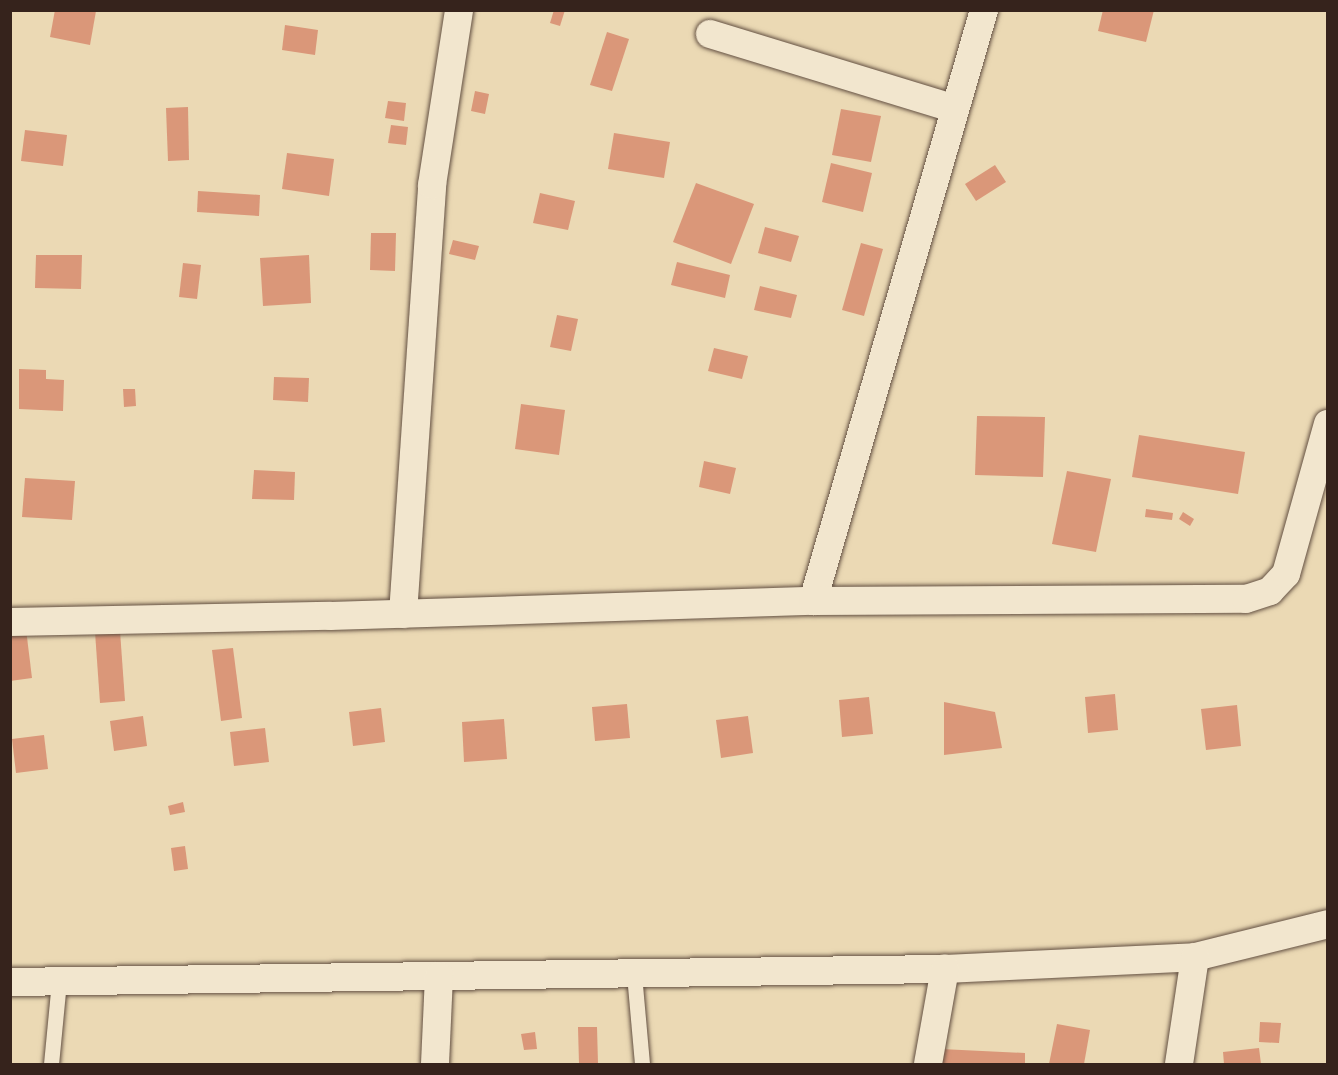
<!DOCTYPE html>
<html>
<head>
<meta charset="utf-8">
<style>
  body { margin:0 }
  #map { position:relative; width:1338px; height:1075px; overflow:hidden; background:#ebd9b4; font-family:"Libre Caslon Text",serif }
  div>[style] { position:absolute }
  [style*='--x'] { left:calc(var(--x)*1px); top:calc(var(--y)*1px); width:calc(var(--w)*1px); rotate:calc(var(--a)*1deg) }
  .building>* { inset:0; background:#da9779 }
  .roads { filter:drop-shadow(0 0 2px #635042) drop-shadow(0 0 2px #635042) }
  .lane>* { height:15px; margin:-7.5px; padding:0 7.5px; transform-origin:7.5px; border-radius:7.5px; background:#f2e6ce }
  .street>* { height:28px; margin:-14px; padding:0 14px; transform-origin:14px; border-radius:14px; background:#f2e6ce }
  span { translate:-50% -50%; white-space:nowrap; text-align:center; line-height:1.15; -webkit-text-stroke:4.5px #f2e6ce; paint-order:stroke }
  .frame { position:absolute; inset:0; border:12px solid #36231c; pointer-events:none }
</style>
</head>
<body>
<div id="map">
  <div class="building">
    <div style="clip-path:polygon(55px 10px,96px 11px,90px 45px,50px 37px)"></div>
    <div style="clip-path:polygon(554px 10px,565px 10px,560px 26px,550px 23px)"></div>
    <div style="clip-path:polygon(1103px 10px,1154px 10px,1146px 42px,1098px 31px)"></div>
    <div style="clip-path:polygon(285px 25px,318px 30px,315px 55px,282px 50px)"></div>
    <div style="clip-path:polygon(607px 32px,629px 39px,612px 91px,590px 85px)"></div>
    <div style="clip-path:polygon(475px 91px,489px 94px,485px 114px,471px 111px)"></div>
    <div style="clip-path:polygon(388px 101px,406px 103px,404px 121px,385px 118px)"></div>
    <div style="clip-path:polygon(188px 107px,189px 160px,168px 161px,166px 108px)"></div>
    <div style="clip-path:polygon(841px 109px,881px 116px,871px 162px,832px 155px)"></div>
    <div style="clip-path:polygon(391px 125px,408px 127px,406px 145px,388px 143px)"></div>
    <div style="clip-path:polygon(25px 130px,67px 135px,63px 166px,21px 161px)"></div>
    <div style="clip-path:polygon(614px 133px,670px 142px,664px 178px,608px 169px)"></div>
    <div style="clip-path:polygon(287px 153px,334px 159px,329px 196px,282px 189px)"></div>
    <div style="clip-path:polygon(831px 163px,872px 173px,863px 212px,822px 202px)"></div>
    <div style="clip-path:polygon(995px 165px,1006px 182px,976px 201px,965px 184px)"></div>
    <div style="clip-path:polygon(696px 183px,754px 204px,731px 264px,673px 242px)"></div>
    <div style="clip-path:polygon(198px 191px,260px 195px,259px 216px,197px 212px)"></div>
    <div style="clip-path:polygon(540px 193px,575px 201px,568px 230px,533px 223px)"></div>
    <div style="clip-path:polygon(765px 227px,799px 236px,791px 262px,758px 253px)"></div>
    <div style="clip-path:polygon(371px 233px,396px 233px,395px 271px,370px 270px)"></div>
    <div style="clip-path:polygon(453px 240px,479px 246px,475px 260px,449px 254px)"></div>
    <div style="clip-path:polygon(861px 243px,883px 249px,864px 316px,842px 310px)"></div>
    <div style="clip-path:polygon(36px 255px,82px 255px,81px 289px,35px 288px)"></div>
    <div style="clip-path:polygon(309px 255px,311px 303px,263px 306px,260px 258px)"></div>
    <div style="clip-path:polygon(677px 262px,730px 275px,725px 298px,671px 285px)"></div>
    <div style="clip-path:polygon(183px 263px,201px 265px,197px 299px,179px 297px)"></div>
    <div style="clip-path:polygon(760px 286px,797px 295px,791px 318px,754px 310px)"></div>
    <div style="clip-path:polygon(557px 315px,578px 319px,571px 351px,550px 347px)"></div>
    <div style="clip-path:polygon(714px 348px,748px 356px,742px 379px,708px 371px)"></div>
    <div style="clip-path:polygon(19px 369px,46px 370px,46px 379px,64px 380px,63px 411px,19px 409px)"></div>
    <div style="clip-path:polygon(274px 377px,309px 378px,308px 402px,273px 400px)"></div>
    <div style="clip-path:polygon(123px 389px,135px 389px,136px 406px,124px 407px)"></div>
    <div style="clip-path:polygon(521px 404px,565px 410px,559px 455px,515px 449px)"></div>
    <div style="clip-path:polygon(977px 416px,1045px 417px,1043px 477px,975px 475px)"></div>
    <div style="clip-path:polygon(1139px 435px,1245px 452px,1238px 494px,1132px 477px)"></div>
    <div style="clip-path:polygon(704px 461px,736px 468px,730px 494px,699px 487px)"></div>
    <div style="clip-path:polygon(254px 470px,295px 472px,294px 500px,252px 499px)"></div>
    <div style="clip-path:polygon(1067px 471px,1111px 479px,1096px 552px,1052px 544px)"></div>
    <div style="clip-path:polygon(25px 478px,75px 481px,72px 520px,22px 517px)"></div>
    <div style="clip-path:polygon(1146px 509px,1173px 513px,1172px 520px,1145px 517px)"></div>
    <div style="clip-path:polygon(1183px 512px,1194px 519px,1190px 526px,1179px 519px)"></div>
    <div style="clip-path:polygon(26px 629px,32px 678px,10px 681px,10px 631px)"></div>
    <div style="clip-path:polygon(120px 631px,125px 701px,100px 703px,95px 632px)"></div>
    <div style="clip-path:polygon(233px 648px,242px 718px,221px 721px,212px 650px)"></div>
    <div style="clip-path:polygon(1115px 694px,1118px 730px,1088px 733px,1085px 697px)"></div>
    <div style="clip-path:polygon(869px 697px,873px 734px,842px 737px,839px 700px)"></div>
    <div style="clip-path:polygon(944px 702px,995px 712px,1002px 748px,944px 755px)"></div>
    <div style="clip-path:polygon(627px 704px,630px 738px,595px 741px,592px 707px)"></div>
    <div style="clip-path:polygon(1237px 705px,1241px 746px,1206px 750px,1201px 709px)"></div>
    <div style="clip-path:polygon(381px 708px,385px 742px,353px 746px,349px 712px)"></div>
    <div style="clip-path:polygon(143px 716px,147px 746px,114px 751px,110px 721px)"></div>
    <div style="clip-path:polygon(748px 716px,753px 753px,721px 758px,716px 720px)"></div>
    <div style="clip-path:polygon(504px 719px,507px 759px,464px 762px,462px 722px)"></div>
    <div style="clip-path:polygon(265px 728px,269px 762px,234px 766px,230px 732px)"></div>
    <div style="clip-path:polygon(44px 735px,48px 769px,16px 773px,12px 739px)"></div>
    <div style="clip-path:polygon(183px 802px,185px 812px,170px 815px,168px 806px)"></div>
    <div style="clip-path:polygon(185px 846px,188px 869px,174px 871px,171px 848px)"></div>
    <div style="clip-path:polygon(1260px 1022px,1281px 1023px,1279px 1043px,1259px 1042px)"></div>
    <div style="clip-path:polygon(1057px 1024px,1090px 1030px,1084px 1064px,1049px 1064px)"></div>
    <div style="clip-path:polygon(578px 1027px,597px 1027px,598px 1064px,579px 1064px)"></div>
    <div style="clip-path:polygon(535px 1032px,537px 1049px,524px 1050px,521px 1034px)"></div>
    <div style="clip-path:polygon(1259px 1048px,1261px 1064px,1224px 1064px,1223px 1052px)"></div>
    <div style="clip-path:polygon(941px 1049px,1025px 1053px,1025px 1064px,941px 1064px)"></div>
  </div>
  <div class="roads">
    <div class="lane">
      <div style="--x:634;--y:974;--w:90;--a:84.9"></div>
      <div style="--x:51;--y:1064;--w:83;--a:-84.5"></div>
    </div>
    <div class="street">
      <div style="--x:710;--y:34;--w:256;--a:17"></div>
      <div style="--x:813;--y:601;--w:615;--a:-73.86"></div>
      <div style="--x:403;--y:614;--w:430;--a:-86.1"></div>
      <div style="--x:432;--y:185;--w:177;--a:-81.2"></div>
      <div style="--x:10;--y:622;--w:320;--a:-1.1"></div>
      <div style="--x:330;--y:616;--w:483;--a:-1.8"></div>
      <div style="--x:813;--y:601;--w:433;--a:-0.3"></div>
      <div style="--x:1246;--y:599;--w:25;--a:-18"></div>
      <div style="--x:1270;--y:591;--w:23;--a:-47"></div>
      <div style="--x:1286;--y:574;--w:156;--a:-74.4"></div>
      <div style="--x:10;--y:982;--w:935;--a:-0.8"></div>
      <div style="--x:945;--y:969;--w:250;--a:-2.7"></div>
      <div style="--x:1195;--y:957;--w:137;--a:-13.9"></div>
      <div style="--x:435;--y:1064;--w:88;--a:-87.4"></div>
      <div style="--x:928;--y:1064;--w:97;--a:-79.9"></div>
      <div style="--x:1179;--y:1064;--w:108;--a:-81.5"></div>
    </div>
  </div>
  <div class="frame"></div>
</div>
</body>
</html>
